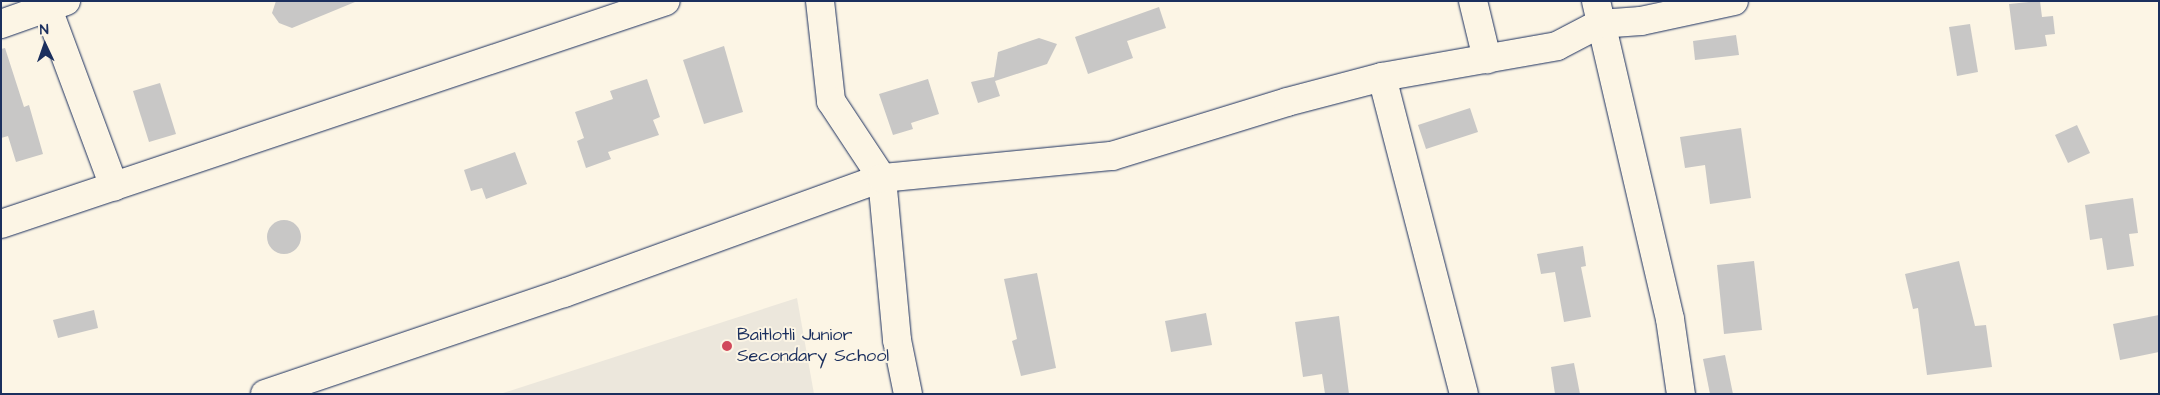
<!DOCTYPE html>
<html>
<head>
<meta charset="utf-8">
<style>
  body { margin:0 }
  #map { position:relative; width:2160px; height:395px; overflow:hidden; background:#fcf5e5; font-family:"Architects Daughter",sans-serif }
  div>[style] { position:absolute }
  [style*='--x'] { left:calc(var(--x)*1px); top:calc(var(--y)*1px); width:calc(var(--w)*1px); rotate:calc(var(--a)*1deg) }
  .built>* { inset:0; background:#ece7dc }
  .building>* { inset:0; background:#c8c7c6 }
  .round { border-radius:50% }
  .roads { filter:drop-shadow(0 0 1px #1b2f5e) drop-shadow(0 0 1px #1b2f5e) }
  .minor>* { height:28px; margin:-14px; padding:0 14px; transform-origin:14px; border-radius:14px; background:#fcf5e5 }
  .dots>* { width:14px; height:14px; translate:-50% -50%; box-sizing:border-box; border:2px solid #fcf5e5; border-radius:50% }
  span { translate:-50% -50%; white-space:nowrap; text-align:center; line-height:1.15; -webkit-text-stroke:4px #fcf5e5; paint-order:stroke }
  .poi-label { font-size:18px; color:#1b2f5e }
  .left { translate:0 -50%; text-align:left }
  .frame { position:absolute; inset:0; border:2px solid #1b2f5e; pointer-events:none }
  .north { position:absolute; left:20px; top:20px; width:50px; height:50px; -webkit-text-stroke:4px #fcf5e5; paint-order:stroke; rotate:357deg; font-size:14px; font-weight:700; line-height:20px; text-align:center; color:#1b2f5e }
  .north::after { content:''; display:block; margin:auto; width:18px; height:22px; background:#1b2f5e; clip-path:polygon(50% 0,100% 100%,50% 72%,0 100%) }
</style>
</head>
<body>
<div id="map">
  <div class="built">
    <div style="clip-path:polygon(797px 298px,814px 394px,500px 394px)"></div>
  </div>
  <div class="building">
    <div style="clip-path:polygon(276px 1px,355px 1px,355px 2px,292px 28px,279px 23px,272px 13px)"></div>
    <div style="clip-path:polygon(2040px 1px,2042px 17px,2053px 16px,2055px 34px,2045px 35px,2047px 46px,2015px 50px,2009px 4px)"></div>
    <div style="clip-path:polygon(1159px 7px,1166px 28px,1127px 41px,1133px 58px,1088px 74px,1075px 37px)"></div>
    <div style="clip-path:polygon(1970px 24px,1978px 72px,1957px 76px,1949px 27px)"></div>
    <div style="clip-path:polygon(1736px 35px,1739px 55px,1695px 60px,1693px 41px)"></div>
    <div style="clip-path:polygon(1039px 38px,1057px 44px,1047px 64px,995px 81px,1000px 96px,978px 103px,971px 82px,994px 77px,998px 52px)"></div>
    <div style="clip-path:polygon(724px 46px,743px 112px,704px 124px,683px 60px)"></div>
    <div style="clip-path:polygon(5px 48px,24px 107px,29px 105px,43px 154px,16px 162px,8px 136px,1px 138px,1px 49px)"></div>
    <div style="clip-path:polygon(647px 79px,660px 117px,653px 120px,659px 135px,608px 152px,611px 159px,586px 168px,577px 141px,584px 138px,575px 112px,613px 99px,610px 91px)"></div>
    <div style="clip-path:polygon(928px 79px,939px 114px,911px 123px,913px 129px,893px 135px,879px 94px)"></div>
    <div style="clip-path:polygon(160px 83px,176px 134px,149px 142px,133px 91px)"></div>
    <div style="clip-path:polygon(1470px 108px,1478px 132px,1426px 149px,1418px 125px)"></div>
    <div style="clip-path:polygon(2077px 125px,2090px 153px,2068px 163px,2055px 135px)"></div>
    <div style="clip-path:polygon(1741px 128px,1751px 198px,1710px 204px,1705px 165px,1685px 168px,1680px 137px)"></div>
    <div style="clip-path:polygon(515px 152px,527px 184px,486px 199px,482px 188px,471px 191px,464px 170px)"></div>
    <div style="clip-path:polygon(2133px 198px,2138px 233px,2129px 234px,2134px 266px,2107px 270px,2102px 238px,2090px 240px,2085px 205px)"></div>
    <div class="round" style="left:267px;top:220px;width:34px;height:34px"></div>
    <div style="clip-path:polygon(1583px 246px,1586px 266px,1581px 267px,1591px 317px,1564px 322px,1555px 272px,1541px 274px,1537px 254px)"></div>
    <div style="clip-path:polygon(1754px 261px,1762px 330px,1724px 334px,1717px 265px)"></div>
    <div style="clip-path:polygon(1959px 261px,1975px 326px,1986px 325px,1992px 367px,1927px 375px,1918px 308px,1913px 309px,1905px 274px)"></div>
    <div style="clip-path:polygon(1037px 273px,1056px 368px,1021px 376px,1012px 341px,1017px 339px,1004px 279px)"></div>
    <div style="clip-path:polygon(94px 310px,98px 328px,58px 338px,53px 320px)"></div>
    <div style="clip-path:polygon(1206px 313px,1212px 345px,1171px 352px,1165px 321px)"></div>
    <div style="clip-path:polygon(2159px 315px,2159px 352px,2120px 360px,2113px 324px)"></div>
    <div style="clip-path:polygon(1339px 316px,1349px 394px,1325px 394px,1322px 374px,1303px 377px,1295px 322px)"></div>
    <div style="clip-path:polygon(1725px 355px,1733px 394px,1710px 394px,1703px 359px)"></div>
    <div style="clip-path:polygon(1574px 363px,1580px 394px,1555px 394px,1551px 367px)"></div>
  </div>
  <div class="roads">
    <div class="minor">
      <div style="--x:45;--y:1;--w:198;--a:69.6"></div>
      <div style="--x:820;--y:1;--w:101;--a:83.7"></div>
      <div style="--x:831;--y:101;--w:92;--a:56.5"></div>
      <div style="--x:882;--y:178;--w:163;--a:84.7"></div>
      <div style="--x:897;--y:340;--w:55;--a:78.5"></div>
      <div style="--x:1473;--y:1;--w:60;--a:76.4"></div>
      <div style="--x:1596;--y:1;--w:326;--a:76.9"></div>
      <div style="--x:1670;--y:319;--w:76;--a:81.7"></div>
      <div style="--x:1;--y:24;--w:69;--a:-19.5"></div>
      <div style="--x:1382;--y:77;--w:327;--a:75.5"></div>
      <div style="--x:1;--y:224;--w:701;--a:-18.54"></div>
      <div style="--x:265;--y:394;--w:316;--a:-18.7"></div>
      <div style="--x:564;--y:293;--w:338;--a:-19.9"></div>
      <div style="--x:882;--y:178;--w:231;--a:-5.5"></div>
      <div style="--x:1112;--y:156;--w:183;--a:-17.1"></div>
      <div style="--x:1287;--y:102;--w:98;--a:-14.7"></div>
      <div style="--x:1382;--y:77;--w:178;--a:-10"></div>
      <div style="--x:1557;--y:46;--w:47;--a:-27.6"></div>
      <div style="--x:1599;--y:24;--w:42;--a:-4.1"></div>
      <div style="--x:1641;--y:21;--w:95;--a:-12.1"></div>
    </div>
  </div>
  <div class="dots">
    <div style="left:727px;top:346px;background:#d1495b"></div>
  </div>
  <div class="poi-label">
    <span class="left" style="left:737px;top:346px">Baitlotli Junior<br>Secondary School</span>
  </div>
  <div class="frame"></div>
  <div class="north">N</div>
</div>
</body>
</html>
